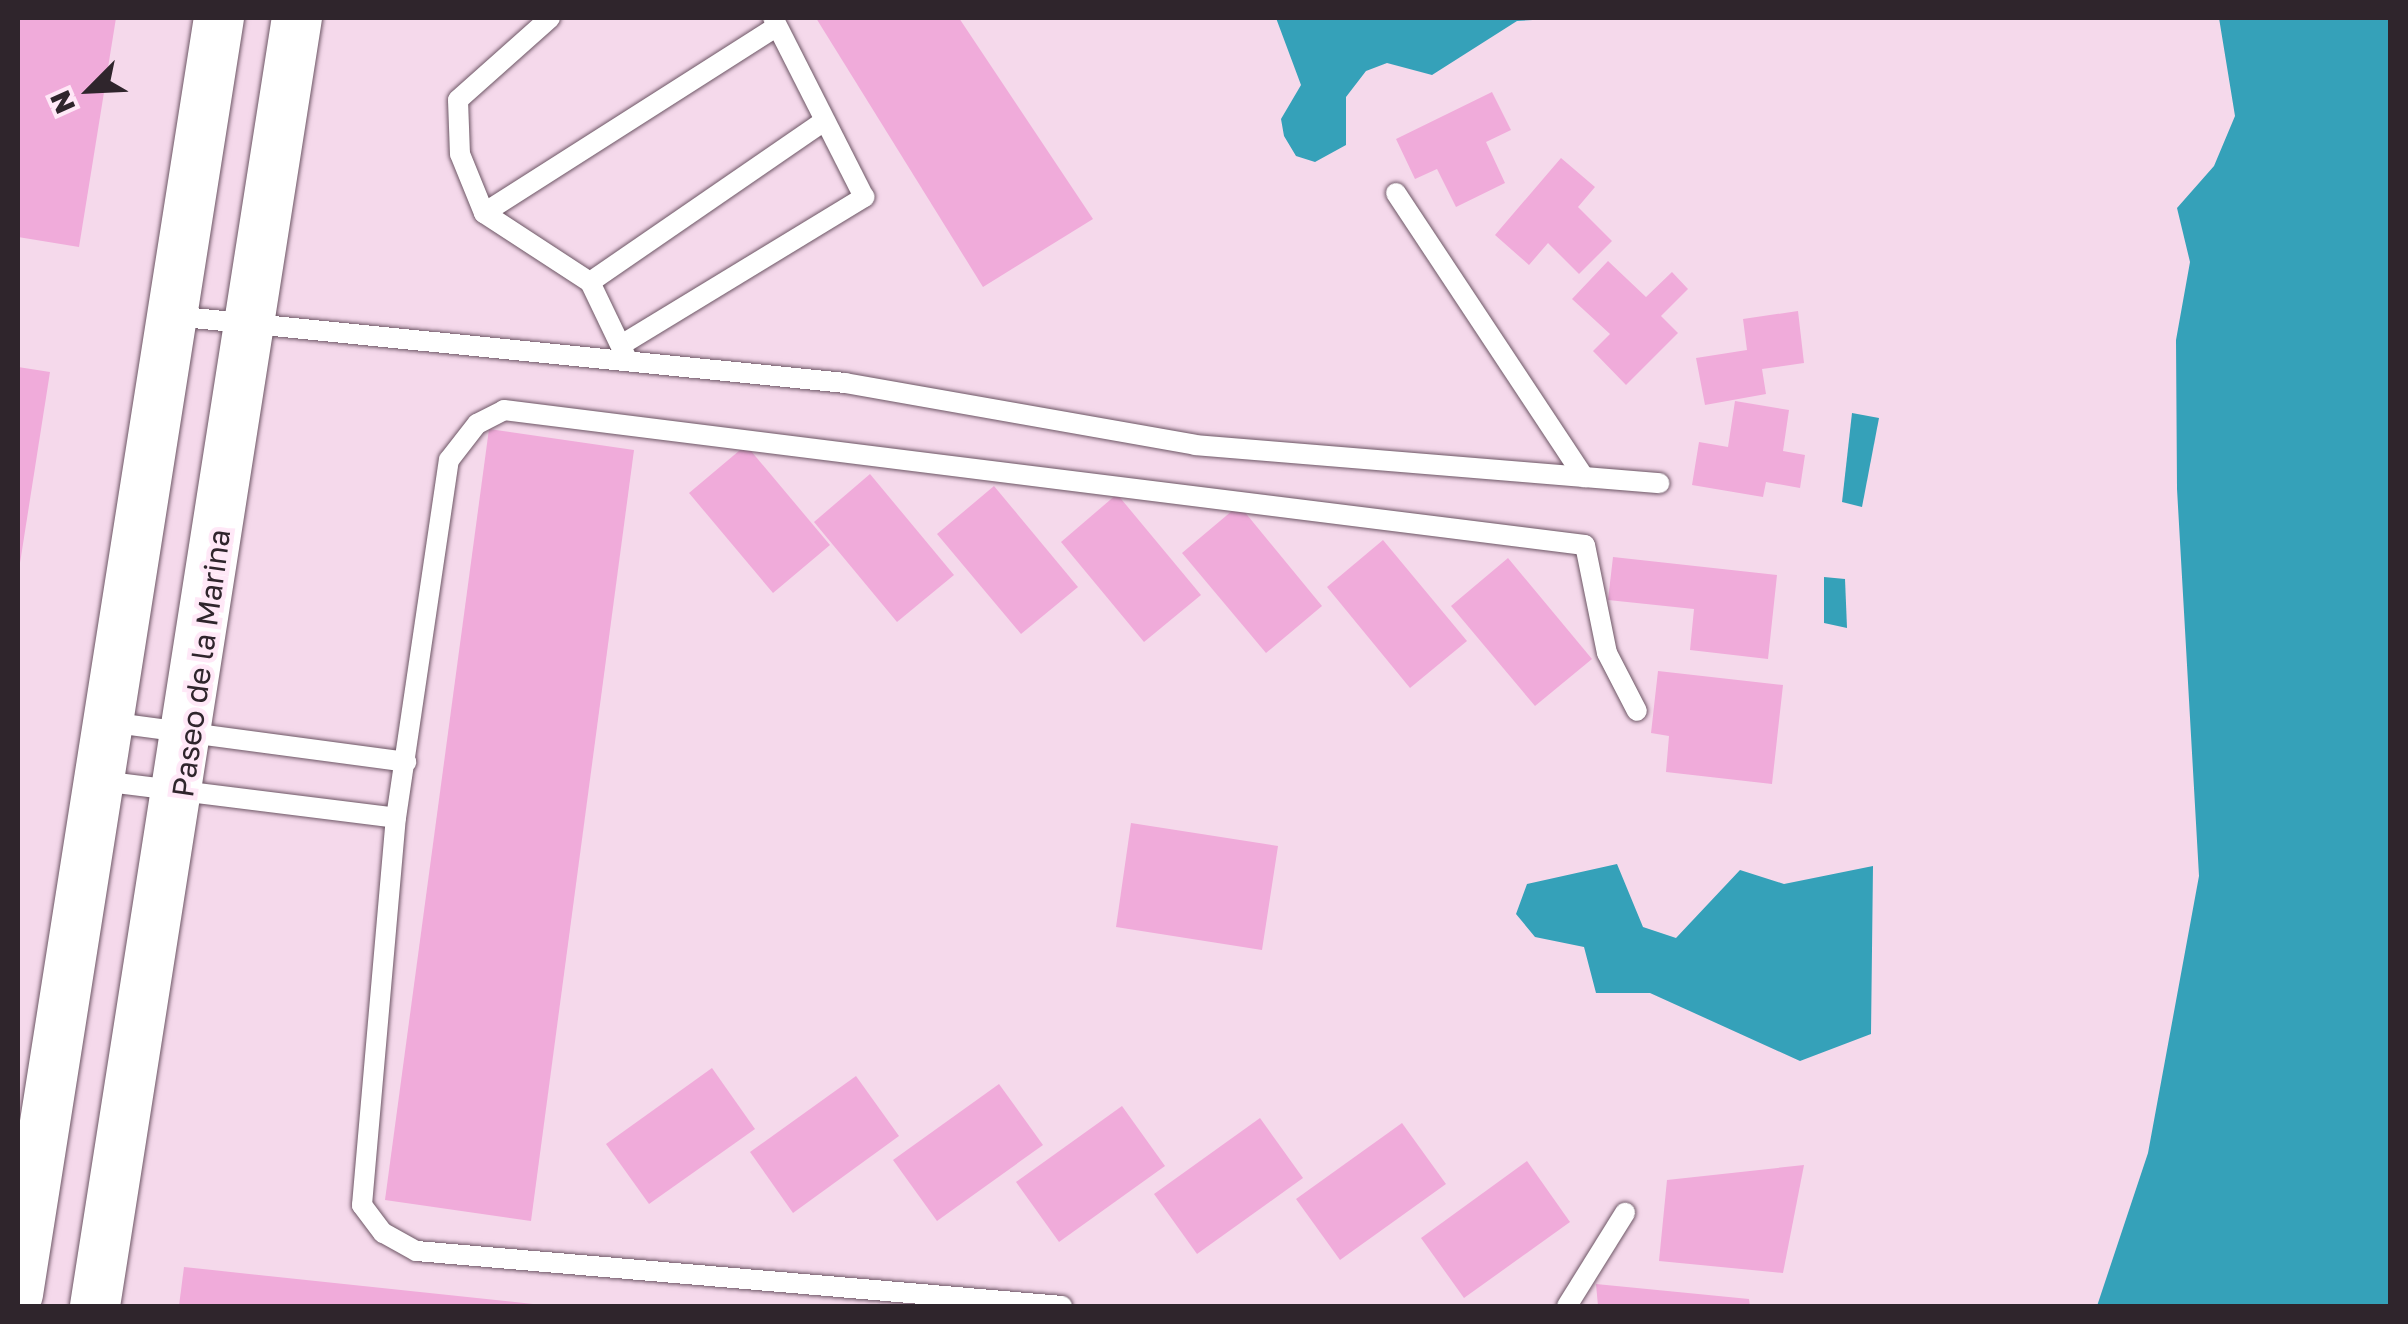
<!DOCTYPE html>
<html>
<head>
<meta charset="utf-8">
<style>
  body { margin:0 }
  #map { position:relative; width:2408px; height:1324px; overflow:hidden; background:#f5d9eb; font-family:"Golos Text",sans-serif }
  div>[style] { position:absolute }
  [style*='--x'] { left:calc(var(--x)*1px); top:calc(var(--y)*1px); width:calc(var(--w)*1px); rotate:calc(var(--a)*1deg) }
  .water>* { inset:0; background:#35a1b9 }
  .building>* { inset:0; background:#f0abda }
  .roads { filter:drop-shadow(0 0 2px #6d5665) drop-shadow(0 0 2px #6d5665) }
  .service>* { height:20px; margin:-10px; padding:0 10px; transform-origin:10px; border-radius:10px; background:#fff }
  .tertiary>* { height:50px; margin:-25px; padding:0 25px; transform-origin:25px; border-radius:25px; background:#fff }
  span { translate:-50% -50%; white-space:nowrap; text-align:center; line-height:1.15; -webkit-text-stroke:9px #ffe8f7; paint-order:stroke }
  .street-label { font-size:30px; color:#2f252c }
  .frame { position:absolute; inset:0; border:20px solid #2f252c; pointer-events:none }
  .north { position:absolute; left:40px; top:40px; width:100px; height:100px; -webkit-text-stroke:8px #ffe8f7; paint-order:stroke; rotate:246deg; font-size:28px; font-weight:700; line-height:40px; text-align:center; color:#2f252c }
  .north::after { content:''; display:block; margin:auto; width:35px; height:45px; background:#2f252c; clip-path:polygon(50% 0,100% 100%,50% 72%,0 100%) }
</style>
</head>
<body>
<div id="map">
  <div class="water">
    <div style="clip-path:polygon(1276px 18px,1567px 18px,1517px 21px,1432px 75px,1387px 63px,1366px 71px,1346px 97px,1346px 145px,1315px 162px,1296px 156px,1284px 136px,1281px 119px,1301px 85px)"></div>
    <div style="clip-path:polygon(2219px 18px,2390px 18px,2390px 1306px,2097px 1306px,2148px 1153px,2199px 876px,2177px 489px,2176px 340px,2190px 262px,2177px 208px,2214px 166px,2235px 116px)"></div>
    <div style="clip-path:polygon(1852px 413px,1879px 418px,1862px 507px,1842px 502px)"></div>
    <div style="clip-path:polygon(1824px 577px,1845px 579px,1847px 628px,1824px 623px)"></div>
    <div style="clip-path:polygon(1617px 864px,1643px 927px,1676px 938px,1740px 870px,1784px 884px,1873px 866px,1871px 1034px,1800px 1061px,1650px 993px,1596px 993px,1584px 947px,1535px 937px,1516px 914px,1527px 884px)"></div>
  </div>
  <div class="building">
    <div style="clip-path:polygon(18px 18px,116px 18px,79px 247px,18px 237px)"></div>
    <div style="clip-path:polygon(816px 18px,959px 18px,1093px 219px,983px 287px)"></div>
    <div style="clip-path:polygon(1492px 92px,1511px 130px,1486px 142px,1505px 183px,1456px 207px,1437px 169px,1415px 179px,1396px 139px)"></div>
    <div style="clip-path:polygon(1561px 158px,1595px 187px,1578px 207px,1612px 241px,1579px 274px,1548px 243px,1529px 265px,1495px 235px)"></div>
    <div style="clip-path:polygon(1608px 261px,1646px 297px,1672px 272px,1688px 289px,1661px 316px,1678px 333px,1626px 385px,1593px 351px,1610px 334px,1572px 299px)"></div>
    <div style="clip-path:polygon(1798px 311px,1804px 363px,1762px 369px,1766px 394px,1705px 405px,1696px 358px,1747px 350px,1743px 319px)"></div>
    <div style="clip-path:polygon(18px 367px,50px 372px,20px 563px,18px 562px)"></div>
    <div style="clip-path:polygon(1735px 401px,1789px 410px,1783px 451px,1805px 455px,1800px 488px,1766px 482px,1763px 497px,1692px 485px,1699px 442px,1728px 447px)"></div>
    <div style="clip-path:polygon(489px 429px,634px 450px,531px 1221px,385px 1200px)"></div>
    <div style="clip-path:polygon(746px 445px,830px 545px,773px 593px,689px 493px)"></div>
    <div style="clip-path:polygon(870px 474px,954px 575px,897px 622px,814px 522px)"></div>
    <div style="clip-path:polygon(994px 486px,1078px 587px,1021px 634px,937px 534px)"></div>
    <div style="clip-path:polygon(1117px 494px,1201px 595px,1144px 642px,1061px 542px)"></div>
    <div style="clip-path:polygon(1239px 505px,1322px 606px,1266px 653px,1182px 553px)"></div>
    <div style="clip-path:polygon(1383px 540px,1467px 641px,1410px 688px,1327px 587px)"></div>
    <div style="clip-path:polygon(1613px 557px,1777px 575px,1768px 659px,1690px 650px,1694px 609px,1608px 600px)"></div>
    <div style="clip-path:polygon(1508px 558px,1592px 659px,1535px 706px,1451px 606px)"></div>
    <div style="clip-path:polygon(1658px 671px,1783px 685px,1772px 784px,1666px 772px,1669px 736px,1651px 733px)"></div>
    <div style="clip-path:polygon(1131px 823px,1278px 846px,1262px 950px,1116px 927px)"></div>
    <div style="clip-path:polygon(712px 1068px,755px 1129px,649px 1204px,606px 1144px)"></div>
    <div style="clip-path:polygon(856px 1076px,899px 1136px,793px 1213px,750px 1152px)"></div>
    <div style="clip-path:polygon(999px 1084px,1043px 1145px,937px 1221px,893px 1160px)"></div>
    <div style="clip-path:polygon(1122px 1106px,1165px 1166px,1059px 1242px,1016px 1182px)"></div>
    <div style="clip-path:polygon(1260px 1118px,1303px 1178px,1197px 1254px,1154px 1194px)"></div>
    <div style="clip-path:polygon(1402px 1123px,1446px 1184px,1340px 1260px,1296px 1199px)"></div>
    <div style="clip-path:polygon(1527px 1161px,1570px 1222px,1464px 1298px,1421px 1238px)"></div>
    <div style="clip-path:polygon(1804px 1165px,1783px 1273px,1659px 1261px,1667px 1180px)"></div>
    <div style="clip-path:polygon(184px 1267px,533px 1304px,533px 1306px,179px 1306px)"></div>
    <div style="clip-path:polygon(1596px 1284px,1749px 1299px,1750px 1306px,1598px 1306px)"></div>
  </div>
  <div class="roads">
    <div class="service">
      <div style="--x:550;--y:18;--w:123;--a:138.3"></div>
      <div style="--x:458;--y:100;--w:54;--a:87.9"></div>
      <div style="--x:460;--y:154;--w:64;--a:67.9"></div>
      <div style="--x:484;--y:213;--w:126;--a:33.1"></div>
      <div style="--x:590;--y:282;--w:83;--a:64.4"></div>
      <div style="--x:1396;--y:193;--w:341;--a:56.5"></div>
      <div style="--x:484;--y:213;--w:346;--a:-32.5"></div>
      <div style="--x:590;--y:282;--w:283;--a:-34.5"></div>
      <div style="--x:173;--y:316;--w:675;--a:5.69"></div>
      <div style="--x:845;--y:383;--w:355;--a:10"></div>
      <div style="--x:1195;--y:445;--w:466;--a:4.7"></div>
      <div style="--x:621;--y:345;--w:285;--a:-31.3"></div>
      <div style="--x:864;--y:197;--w:201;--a:-116.9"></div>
      <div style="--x:108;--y:722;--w:301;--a:7.6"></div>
      <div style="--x:101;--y:781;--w:297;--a:7.1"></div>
      <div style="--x:1062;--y:1306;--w:648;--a:-175.13"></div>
      <div style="--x:416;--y:1251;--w:38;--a:-151"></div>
      <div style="--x:383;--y:1233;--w:35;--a:-127"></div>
      <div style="--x:362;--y:1205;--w:388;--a:-85"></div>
      <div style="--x:396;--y:818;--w:362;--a:-81.6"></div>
      <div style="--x:449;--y:460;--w:46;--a:-52.1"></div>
      <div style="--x:477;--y:424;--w:30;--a:-27"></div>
      <div style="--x:504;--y:410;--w:1089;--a:7.12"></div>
      <div style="--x:1585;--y:545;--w:110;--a:78.5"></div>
      <div style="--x:1607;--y:653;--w:65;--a:62.7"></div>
      <div style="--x:1567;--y:1306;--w:110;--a:-58.1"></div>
    </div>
    <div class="tertiary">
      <div style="--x:18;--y:1294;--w:1292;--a:-81.05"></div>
      <div style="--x:95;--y:1306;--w:1304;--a:-81.09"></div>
    </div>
  </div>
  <div class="street-label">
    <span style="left:201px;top:663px;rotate:-82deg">Paseo de la Marina</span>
  </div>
  <div class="frame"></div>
  <div class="north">N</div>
</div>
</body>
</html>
